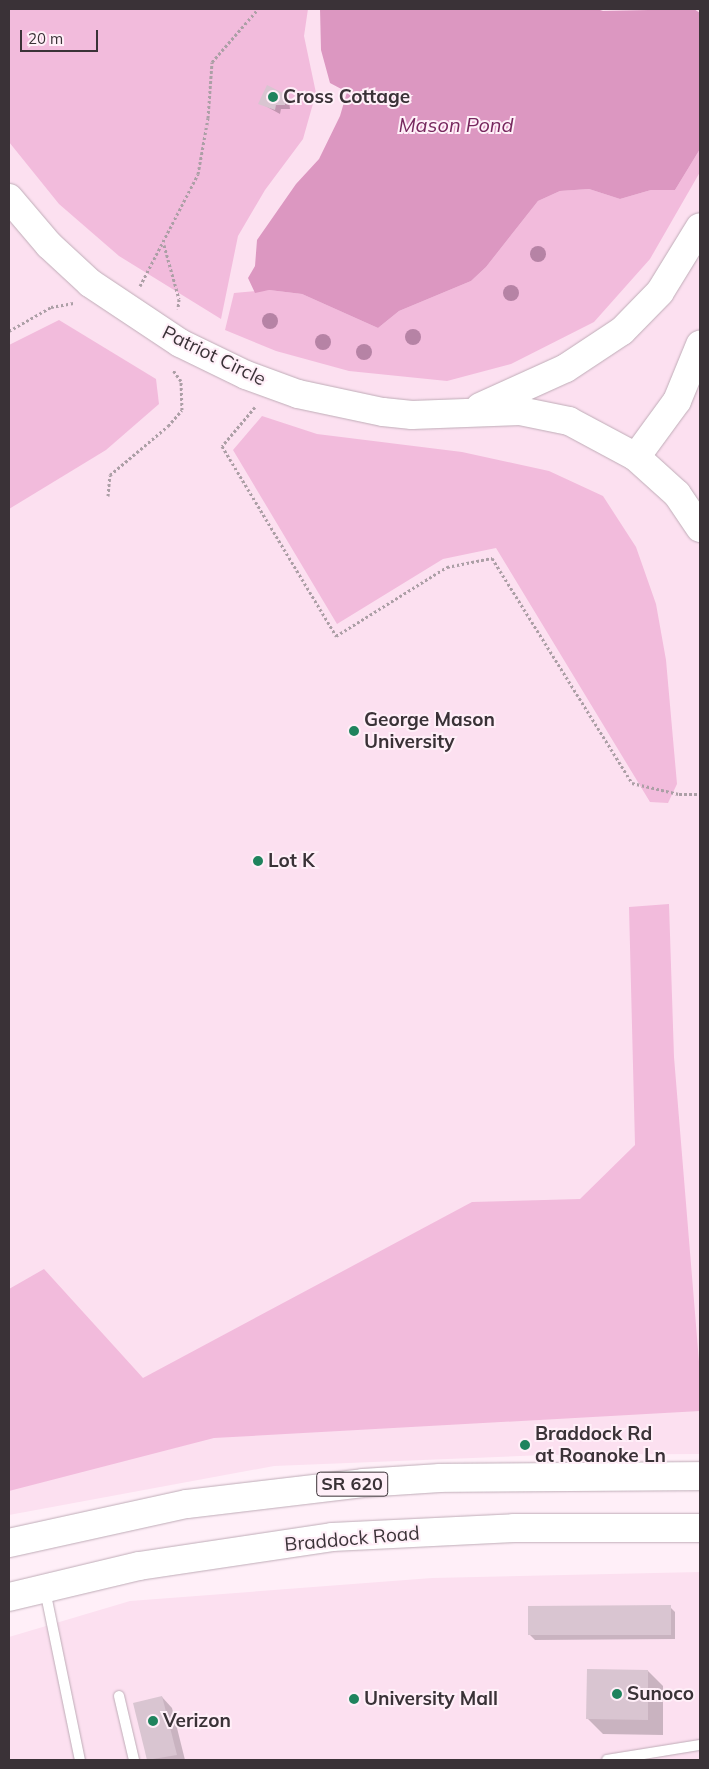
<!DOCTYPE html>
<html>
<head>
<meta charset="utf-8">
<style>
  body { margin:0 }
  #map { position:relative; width:709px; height:1769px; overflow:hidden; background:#ffeff8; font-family:Mulish,sans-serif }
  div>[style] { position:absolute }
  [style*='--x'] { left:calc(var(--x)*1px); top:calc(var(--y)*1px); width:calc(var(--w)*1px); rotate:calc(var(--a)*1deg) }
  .built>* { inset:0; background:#fce0f0 }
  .green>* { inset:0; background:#f2bbdc }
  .water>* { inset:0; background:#dc97c1 }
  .shadow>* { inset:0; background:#0003 }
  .building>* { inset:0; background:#d9c5d1 }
  .path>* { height:3px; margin-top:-1.5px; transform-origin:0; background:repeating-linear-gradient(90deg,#ac9fa6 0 2.5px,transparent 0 5px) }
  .roads { filter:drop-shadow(0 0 1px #bfacb7) drop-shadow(0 0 1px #bfacb7) }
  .lane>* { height:10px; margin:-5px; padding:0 5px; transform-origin:5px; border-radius:5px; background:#fff }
  .secondary>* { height:28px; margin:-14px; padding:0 14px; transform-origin:14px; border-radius:14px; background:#fff }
  .primary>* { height:28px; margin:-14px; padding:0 14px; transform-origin:14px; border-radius:14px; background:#fff }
  .trees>* { width:16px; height:16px; margin:-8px; border-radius:50%; background:#b683a5 }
  .dots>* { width:14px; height:14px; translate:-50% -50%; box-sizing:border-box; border:2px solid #ffeff8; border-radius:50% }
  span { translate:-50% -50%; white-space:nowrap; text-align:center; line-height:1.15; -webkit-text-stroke:4px #ffeff8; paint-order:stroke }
  .shield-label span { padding:1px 4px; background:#ffeff8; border:1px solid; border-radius:4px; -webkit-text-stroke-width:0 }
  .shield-label { font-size:18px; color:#3a3237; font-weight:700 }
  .poi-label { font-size:19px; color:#3a3237; font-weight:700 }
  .left { translate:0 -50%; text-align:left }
  .street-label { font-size:19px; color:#3a3237 }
  .water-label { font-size:20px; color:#77285e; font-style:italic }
  .frame { position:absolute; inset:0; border:10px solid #3a3237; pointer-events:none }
  .scale { position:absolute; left:20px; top:30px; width:78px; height:22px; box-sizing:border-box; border:2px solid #3a3237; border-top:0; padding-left:6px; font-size:15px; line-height:18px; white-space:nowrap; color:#3a3237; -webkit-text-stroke:4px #ffeff8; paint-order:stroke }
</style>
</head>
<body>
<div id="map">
  <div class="built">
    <div style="clip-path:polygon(9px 9px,700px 9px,700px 1454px,544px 1455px,274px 1466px,9px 1515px)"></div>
    <div style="clip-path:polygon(700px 1572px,700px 1760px,9px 1760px,9px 1637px,130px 1601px,432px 1578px)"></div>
  </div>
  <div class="green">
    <div style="clip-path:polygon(9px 9px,308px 9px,304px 36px,316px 93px,303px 139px,265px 190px,238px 236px,221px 319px,119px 256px,59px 204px,9px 142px)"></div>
    <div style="clip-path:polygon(700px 149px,700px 172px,650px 259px,594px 322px,511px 364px,447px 381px,349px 371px,276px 351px,225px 330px,234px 293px,269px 290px,302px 294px,378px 328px,399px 311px,471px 281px,486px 267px,538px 201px,560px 191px,589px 189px,620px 199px,651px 190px,675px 190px)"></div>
    <div style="clip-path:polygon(59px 320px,156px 379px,159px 404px,106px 450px,9px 509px,9px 345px)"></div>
    <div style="clip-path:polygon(262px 416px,317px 434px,462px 452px,549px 471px,603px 496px,636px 547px,656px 604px,666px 660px,677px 784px,668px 803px,650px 802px,496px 548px,443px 559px,337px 624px,233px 450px)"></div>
    <div style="clip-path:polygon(669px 904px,674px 1057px,700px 1374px,700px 1411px,214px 1438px,9px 1491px,9px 1289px,44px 1269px,143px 1378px,472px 1202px,580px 1199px,635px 1145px,629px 907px)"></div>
  </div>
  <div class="water">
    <div style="clip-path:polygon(320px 9px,597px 9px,603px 11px,694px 9px,700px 13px,700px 149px,675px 190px,651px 190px,620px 199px,589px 189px,560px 191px,538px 201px,486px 267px,471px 281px,399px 311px,378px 328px,302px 294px,269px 290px,255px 293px,248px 278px,255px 266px,257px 240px,296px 184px,319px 159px,340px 116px,347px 92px,330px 83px,321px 50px)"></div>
  </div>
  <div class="shadow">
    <div style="clip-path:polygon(284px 95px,289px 101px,290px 109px,281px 109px,280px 114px,260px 103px)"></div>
    <div style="clip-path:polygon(670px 1607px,675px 1612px,675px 1639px,535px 1640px,530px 1635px)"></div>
    <div style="clip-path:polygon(648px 1671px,663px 1686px,663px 1735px,603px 1734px,588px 1719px)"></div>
    <div style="clip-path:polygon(162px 1697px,172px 1708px,185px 1760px,148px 1760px,134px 1704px)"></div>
  </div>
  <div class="building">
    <div style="clip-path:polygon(267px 85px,285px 94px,285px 105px,276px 105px,275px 110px,258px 104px)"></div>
    <div style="clip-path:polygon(671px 1605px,671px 1635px,528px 1635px,528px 1606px)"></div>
    <div style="clip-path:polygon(587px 1669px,648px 1670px,648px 1720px,586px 1719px)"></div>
    <div style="clip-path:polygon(162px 1696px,177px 1755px,147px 1760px,133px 1703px)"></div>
  </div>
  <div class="path">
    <div style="--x:164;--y:245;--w:56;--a:74.5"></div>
    <div style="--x:179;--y:299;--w:10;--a:96"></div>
    <div style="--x:140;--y:286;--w:126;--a:-62.6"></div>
    <div style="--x:198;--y:174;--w:57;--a:-79.9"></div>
    <div style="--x:208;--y:118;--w:56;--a:-85.9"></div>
    <div style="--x:212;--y:62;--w:70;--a:-49"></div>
    <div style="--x:9;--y:331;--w:48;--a:-29.7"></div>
    <div style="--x:51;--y:307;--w:23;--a:-10"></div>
    <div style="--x:255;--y:407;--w:51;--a:130.2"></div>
    <div style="--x:222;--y:446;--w:222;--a:59"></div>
    <div style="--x:336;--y:636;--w:131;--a:-31.9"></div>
    <div style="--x:447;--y:567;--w:46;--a:-11.3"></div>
    <div style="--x:492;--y:558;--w:265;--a:58.1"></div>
    <div style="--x:632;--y:783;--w:48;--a:13.2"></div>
    <div style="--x:679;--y:794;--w:21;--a:0"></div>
    <div style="--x:108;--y:496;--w:21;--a:-85"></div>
    <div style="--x:110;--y:475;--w:76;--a:-40.2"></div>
    <div style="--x:168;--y:426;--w:21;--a:-49"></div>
    <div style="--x:182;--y:410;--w:29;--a:-92"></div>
    <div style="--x:181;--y:381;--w:14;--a:-126"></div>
  </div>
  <div class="roads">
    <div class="lane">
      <div style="--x:45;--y:1590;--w:174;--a:78.4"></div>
      <div style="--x:119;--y:1696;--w:66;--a:76.8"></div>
      <div style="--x:607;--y:1760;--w:94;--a:-9.2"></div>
    </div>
    <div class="secondary">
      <div style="--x:9;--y:198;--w:62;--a:49.6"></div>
      <div style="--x:49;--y:245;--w:56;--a:42.8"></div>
      <div style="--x:90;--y:283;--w:108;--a:33.7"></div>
      <div style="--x:180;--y:343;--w:73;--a:25.9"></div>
      <div style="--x:246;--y:375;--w:55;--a:20.1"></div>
      <div style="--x:298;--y:394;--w:87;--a:12"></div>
      <div style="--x:383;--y:412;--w:29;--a:6"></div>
      <div style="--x:412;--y:415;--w:108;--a:-2.1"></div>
      <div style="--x:520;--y:411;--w:50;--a:11.5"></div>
      <div style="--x:569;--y:421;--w:76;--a:28.2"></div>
      <div style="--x:636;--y:457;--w:55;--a:42.1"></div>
      <div style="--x:677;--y:494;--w:41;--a:55.9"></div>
      <div style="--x:480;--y:407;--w:94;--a:-24.4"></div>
      <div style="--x:566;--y:368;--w:67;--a:-33.5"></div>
      <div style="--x:622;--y:331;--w:54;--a:-45.7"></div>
      <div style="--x:660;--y:292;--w:76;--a:-58.4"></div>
      <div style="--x:636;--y:457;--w:69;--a:-53.8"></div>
      <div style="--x:677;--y:401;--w:61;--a:-67.7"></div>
    </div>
    <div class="primary">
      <div style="--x:9;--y:1543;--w:182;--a:-12.4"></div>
      <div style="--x:187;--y:1504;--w:177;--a:-6.8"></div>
      <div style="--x:363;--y:1483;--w:77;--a:-3.7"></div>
      <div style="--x:440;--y:1478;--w:260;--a:-0.4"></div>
      <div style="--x:9;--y:1597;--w:134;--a:-13.4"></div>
      <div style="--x:139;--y:1566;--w:195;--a:-8.5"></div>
      <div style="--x:332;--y:1537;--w:182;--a:-2.8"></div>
      <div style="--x:514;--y:1528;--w:186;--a:0"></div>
    </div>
  </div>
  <div class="trees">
    <div style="left:538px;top:254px"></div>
    <div style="left:511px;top:293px"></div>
    <div style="left:270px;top:321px"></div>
    <div style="left:413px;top:337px"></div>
    <div style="left:323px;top:342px"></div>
    <div style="left:364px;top:352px"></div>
  </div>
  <div class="dots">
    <div style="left:273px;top:97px;background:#1f835d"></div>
    <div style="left:354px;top:731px;background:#1f835d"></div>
    <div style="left:258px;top:861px;background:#1f835d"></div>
    <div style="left:525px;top:1445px;background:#1f835d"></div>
    <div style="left:617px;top:1694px;background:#1f835d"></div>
    <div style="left:354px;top:1699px;background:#1f835d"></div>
    <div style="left:153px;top:1721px;background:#1f835d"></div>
  </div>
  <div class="shield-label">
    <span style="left:352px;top:1484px">SR 620</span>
  </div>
  <div class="poi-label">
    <span class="left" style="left:283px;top:97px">Cross Cottage</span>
    <span class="left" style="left:364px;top:731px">George Mason<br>University</span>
    <span class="left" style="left:268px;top:861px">Lot K</span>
    <span class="left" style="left:535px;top:1445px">Braddock Rd<br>at Roanoke Ln</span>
    <span class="left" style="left:627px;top:1694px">Sunoco</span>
    <span class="left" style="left:364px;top:1699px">University Mall</span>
    <span class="left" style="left:163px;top:1721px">Verizon</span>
  </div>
  <div class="street-label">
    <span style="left:214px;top:356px;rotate:26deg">Patriot Circle</span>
    <span style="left:352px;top:1539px;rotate:-5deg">Braddock Road</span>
  </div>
  <div class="water-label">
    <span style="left:456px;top:124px">Mason Pond</span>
  </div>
  <div class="frame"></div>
  <div class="scale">20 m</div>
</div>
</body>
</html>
